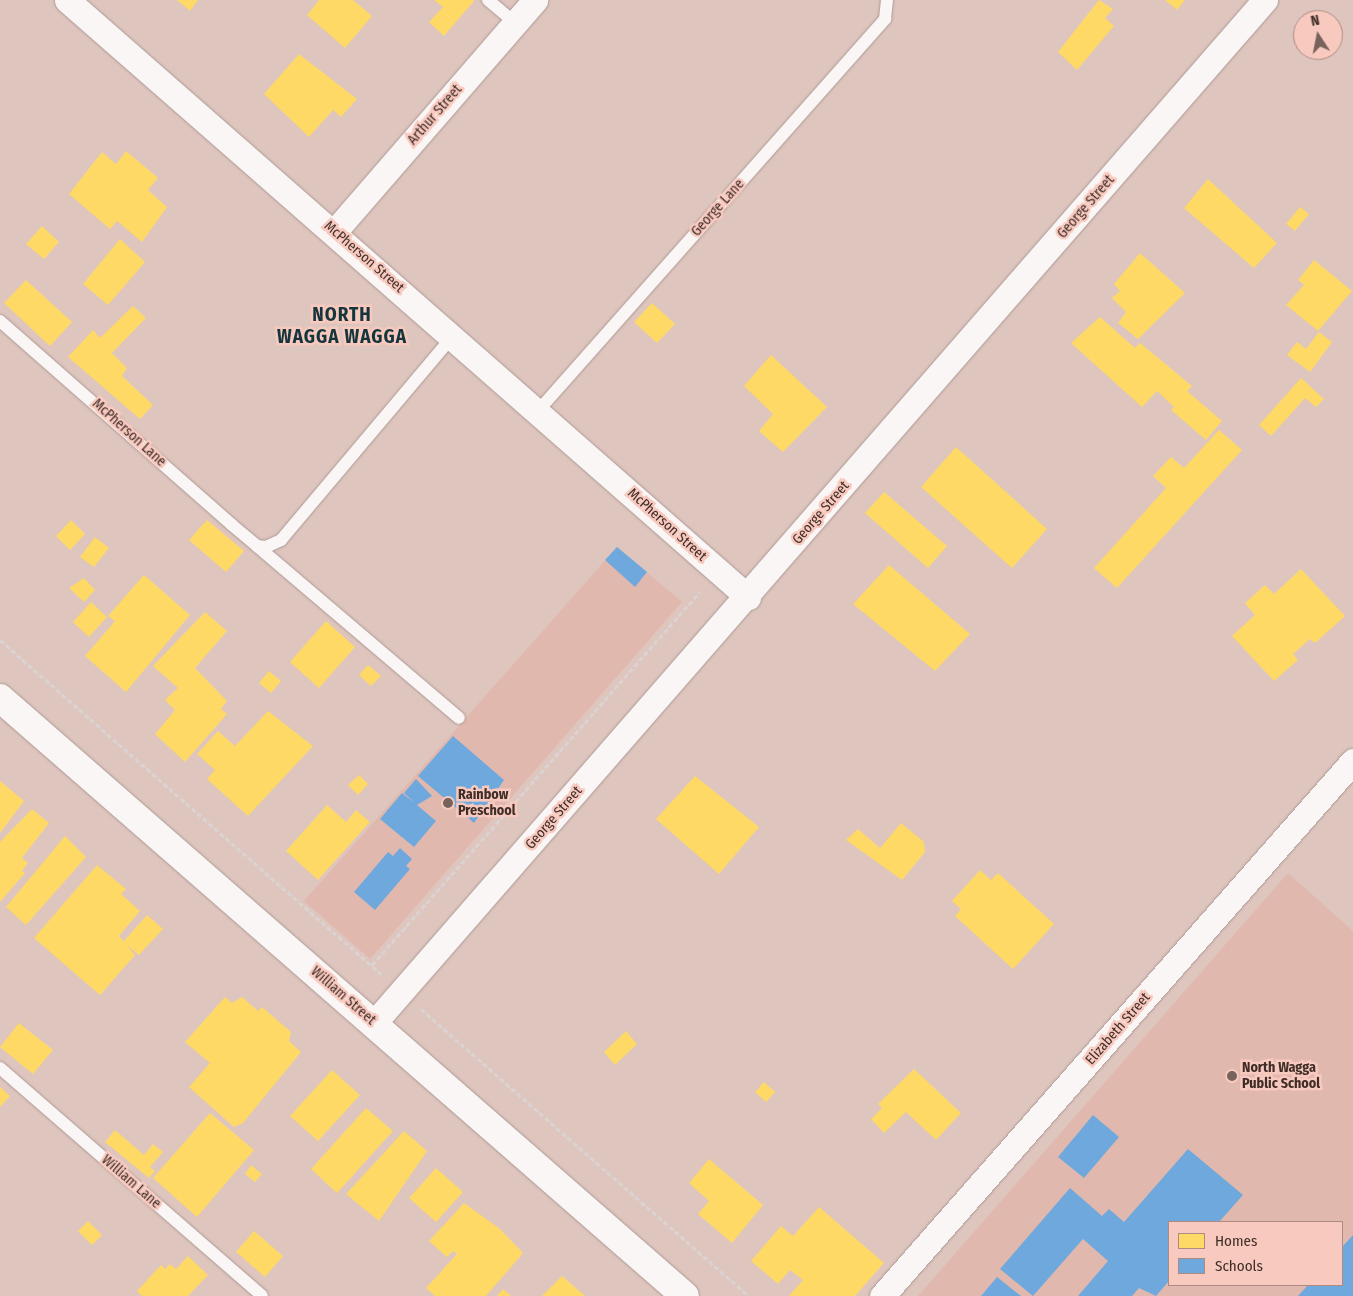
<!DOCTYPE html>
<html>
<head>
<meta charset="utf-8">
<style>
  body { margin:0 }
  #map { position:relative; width:1353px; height:1296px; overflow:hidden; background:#dec5be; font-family:"Fira Sans Condensed",sans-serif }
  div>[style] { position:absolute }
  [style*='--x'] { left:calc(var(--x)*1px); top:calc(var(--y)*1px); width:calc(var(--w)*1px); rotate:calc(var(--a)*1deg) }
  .built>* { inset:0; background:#e1b8ae }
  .homes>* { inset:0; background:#ffd966 }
  .schools>* { inset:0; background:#6fa8dc }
  .path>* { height:3px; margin-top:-1.5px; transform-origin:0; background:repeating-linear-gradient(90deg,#dbd3d1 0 5px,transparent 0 7.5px) }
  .roads { filter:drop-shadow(0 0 1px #ad9a95) drop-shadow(0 0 1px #ad9a95) }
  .service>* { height:12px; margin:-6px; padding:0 6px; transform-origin:6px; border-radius:6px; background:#faf6f5 }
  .minor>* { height:25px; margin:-12.5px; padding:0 12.5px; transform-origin:12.5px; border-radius:12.5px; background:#faf6f5 }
  .tertiary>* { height:28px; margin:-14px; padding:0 14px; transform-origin:14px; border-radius:14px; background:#faf6f5 }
  .dots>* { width:14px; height:14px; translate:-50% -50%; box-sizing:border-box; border:2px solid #f8c9be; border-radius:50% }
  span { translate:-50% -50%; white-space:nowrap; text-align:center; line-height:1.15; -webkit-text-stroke:5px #f8c9be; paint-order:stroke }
  .street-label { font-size:14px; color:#3f2d28 }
  .poi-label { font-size:14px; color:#3f2d28; font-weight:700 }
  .left { translate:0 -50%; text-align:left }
  .district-label { font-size:19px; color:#14353c; font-weight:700; letter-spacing:1px }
  .legend { position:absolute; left:1168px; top:1221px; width:175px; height:65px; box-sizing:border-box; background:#f8c9be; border:1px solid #ae8b82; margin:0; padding:6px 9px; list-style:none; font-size:15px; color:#3f2d28 }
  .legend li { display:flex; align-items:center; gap:10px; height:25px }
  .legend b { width:25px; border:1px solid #ae8b82 }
  .north { position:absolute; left:1293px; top:10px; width:50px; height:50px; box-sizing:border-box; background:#f8c9be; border:1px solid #ae8b82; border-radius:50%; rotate:349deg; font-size:14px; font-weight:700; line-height:20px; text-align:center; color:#3f2d28 }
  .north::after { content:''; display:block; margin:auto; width:18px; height:22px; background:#77625c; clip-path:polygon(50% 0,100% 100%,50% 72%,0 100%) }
</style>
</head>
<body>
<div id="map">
  <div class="built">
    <div style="clip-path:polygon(617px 547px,682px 602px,370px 959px,304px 901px)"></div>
    <div style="clip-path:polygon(evenodd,1288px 873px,1353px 931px,1353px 1296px,918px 1296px,1288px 873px,1169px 1222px,1342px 1222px,1342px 1285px,1169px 1285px,1169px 1222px)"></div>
  </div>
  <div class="homes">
    <div style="clip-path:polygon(177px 0,198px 0,190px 11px)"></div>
    <div style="clip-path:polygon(319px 0,353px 0,372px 16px,345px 48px,307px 15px)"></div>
    <div style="clip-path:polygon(434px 0,473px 0,474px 1px,444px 36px,429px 22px,443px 7px)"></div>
    <div style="clip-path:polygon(1099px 0,1113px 9px,1105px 18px,1114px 26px,1077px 70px,1058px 52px)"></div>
    <div style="clip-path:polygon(1165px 0,1185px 0,1177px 10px)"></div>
    <div style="clip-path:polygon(299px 54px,357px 99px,341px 117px,333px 110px,309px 137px,264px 94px)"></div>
    <div style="clip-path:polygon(126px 151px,158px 178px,148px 190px,167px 207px,142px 242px,117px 221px,110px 229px,69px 194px,102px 152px,116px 164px)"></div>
    <div style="clip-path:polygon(1208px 179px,1277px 243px,1254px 268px,1184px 208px)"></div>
    <div style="clip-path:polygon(1300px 207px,1309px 214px,1295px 231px,1286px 224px)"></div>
    <div style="clip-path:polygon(42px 226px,59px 242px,44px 259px,26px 244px)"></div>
    <div style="clip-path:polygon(120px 239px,145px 262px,108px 305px,83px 284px)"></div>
    <div style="clip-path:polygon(1140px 253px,1185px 293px,1138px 339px,1118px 323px,1126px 312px,1112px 298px,1120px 291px,1114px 284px)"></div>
    <div style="clip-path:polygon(1314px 260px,1352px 291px,1318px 331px,1286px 305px,1304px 285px,1298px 280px)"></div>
    <div style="clip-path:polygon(26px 280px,72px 322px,50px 346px,4px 303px)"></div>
    <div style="clip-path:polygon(652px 303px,675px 324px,657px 343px,634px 322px)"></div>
    <div style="clip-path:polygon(133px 306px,146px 318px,112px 353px,127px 368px,122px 376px,153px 405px,140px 419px,68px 357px,93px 330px,100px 338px)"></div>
    <div style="clip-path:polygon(1100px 317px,1135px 348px,1140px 343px,1192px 386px,1187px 391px,1222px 421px,1206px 440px,1171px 410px,1174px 407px,1157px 391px,1142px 407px,1071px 343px)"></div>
    <div style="clip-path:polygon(1319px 332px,1332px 342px,1310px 372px,1287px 355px,1297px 342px,1306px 349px)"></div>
    <div style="clip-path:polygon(771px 355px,827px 407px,783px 452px,759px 431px,773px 414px,744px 386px)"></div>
    <div style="clip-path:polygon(1301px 378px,1324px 399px,1316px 407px,1305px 398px,1271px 436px,1259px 425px)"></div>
    <div style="clip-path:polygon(1219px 430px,1242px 450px,1117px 588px,1094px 568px,1166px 488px,1153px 476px,1171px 457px,1184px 468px)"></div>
    <div style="clip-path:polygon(956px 447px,1047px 529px,1012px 568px,921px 487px)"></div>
    <div style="clip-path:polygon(884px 492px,947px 546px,928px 568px,865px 513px)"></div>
    <div style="clip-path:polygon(71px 520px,85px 534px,70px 550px,56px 536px)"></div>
    <div style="clip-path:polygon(207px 520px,244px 551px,226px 572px,189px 540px)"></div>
    <div style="clip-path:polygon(95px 537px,109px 548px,94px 567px,80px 557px)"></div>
    <div style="clip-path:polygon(889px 565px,970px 634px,935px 671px,853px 604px)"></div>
    <div style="clip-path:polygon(1301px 569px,1345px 616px,1315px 643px,1310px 639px,1293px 654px,1298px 660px,1274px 681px,1232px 636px,1255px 615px,1245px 603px,1265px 585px,1274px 594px)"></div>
    <div style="clip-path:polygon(144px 575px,190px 615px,126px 692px,85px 656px,115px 621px,108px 616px)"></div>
    <div style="clip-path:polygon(84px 578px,95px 590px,84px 602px,69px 588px)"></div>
    <div style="clip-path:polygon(91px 602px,107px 617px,89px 637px,73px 622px)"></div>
    <div style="clip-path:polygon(205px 612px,227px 631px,195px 668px,227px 701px,221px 709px,227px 714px,185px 762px,155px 734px,175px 710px,165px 700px,178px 688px,153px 666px)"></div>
    <div style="clip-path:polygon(326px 621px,355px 647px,319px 688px,290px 662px)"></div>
    <div style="clip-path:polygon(368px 665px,381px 676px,371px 686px,359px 675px)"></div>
    <div style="clip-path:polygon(269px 671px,281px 681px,271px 693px,259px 683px)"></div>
    <div style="clip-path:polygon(268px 711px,313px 746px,248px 816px,207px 779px,215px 770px,197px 754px,218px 731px,235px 746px)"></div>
    <div style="clip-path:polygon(359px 775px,368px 784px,358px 795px,348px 785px)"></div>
    <div style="clip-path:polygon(695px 776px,759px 827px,719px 874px,656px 819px)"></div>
    <div style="clip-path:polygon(0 781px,24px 801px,0 833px)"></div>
    <div style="clip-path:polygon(327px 805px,346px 822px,356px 810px,370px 822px,318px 880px,286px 851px)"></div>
    <div style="clip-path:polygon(32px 809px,49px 823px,22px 858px,28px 863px,22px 871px,25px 873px,0 902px,0 842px)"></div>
    <div style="clip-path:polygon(901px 823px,924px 842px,925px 852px,902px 880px,846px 840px,858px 829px,880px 848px)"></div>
    <div style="clip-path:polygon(65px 836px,86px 857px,26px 925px,6px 907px)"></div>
    <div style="clip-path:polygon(97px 865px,126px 889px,121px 894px,140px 911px,119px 936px,135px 955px,100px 995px,34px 938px)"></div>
    <div style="clip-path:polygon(980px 870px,991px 880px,998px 873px,1054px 924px,1013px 969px,955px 916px,961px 909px,952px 901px)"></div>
    <div style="clip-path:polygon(147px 915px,163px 929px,139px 955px,123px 942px)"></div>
    <div style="clip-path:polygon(225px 997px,232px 1003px,242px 997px,258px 1011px,262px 1007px,291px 1032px,289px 1041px,301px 1052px,243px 1123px,234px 1127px,189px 1087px,210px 1063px,185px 1042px)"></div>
    <div style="clip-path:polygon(19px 1023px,53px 1050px,33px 1074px,0 1047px)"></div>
    <div style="clip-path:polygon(626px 1031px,637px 1044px,615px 1065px,604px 1052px)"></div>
    <div style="clip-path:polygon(914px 1069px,961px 1113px,936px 1140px,906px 1112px,884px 1133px,871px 1119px,882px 1108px,878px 1104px)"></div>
    <div style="clip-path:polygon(332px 1070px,360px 1095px,318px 1141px,290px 1116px)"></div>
    <div style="clip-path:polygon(764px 1082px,775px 1092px,766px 1102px,755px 1092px)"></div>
    <div style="clip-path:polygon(0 1087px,10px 1096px,0 1107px)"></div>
    <div style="clip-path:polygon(366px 1108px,393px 1131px,337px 1193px,311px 1169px)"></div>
    <div style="clip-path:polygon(210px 1113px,254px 1150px,197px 1217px,153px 1178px)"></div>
    <div style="clip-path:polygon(115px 1130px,144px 1155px,153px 1144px,163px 1152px,150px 1167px,155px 1171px,149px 1178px,105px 1142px)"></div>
    <div style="clip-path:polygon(404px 1131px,427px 1151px,379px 1221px,346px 1194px)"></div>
    <div style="clip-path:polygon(709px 1159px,763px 1205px,732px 1243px,698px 1214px,709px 1201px,689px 1183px)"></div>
    <div style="clip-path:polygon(251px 1165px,262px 1174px,255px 1182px,245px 1174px)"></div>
    <div style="clip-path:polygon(436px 1168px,463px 1192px,436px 1222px,409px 1198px)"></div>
    <div style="clip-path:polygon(464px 1203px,500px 1229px,523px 1253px,486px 1296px,435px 1296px,426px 1288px,457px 1254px,453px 1251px,447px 1257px,429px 1241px)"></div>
    <div style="clip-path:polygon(819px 1207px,884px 1263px,855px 1296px,789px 1296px,803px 1280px,790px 1270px,778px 1284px,751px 1261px,781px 1226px,793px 1236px)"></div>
    <div style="clip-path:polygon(88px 1221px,102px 1235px,92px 1245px,78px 1231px)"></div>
    <div style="clip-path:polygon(254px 1231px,283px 1256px,265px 1277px,236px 1252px)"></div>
    <div style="clip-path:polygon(188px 1256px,208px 1275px,188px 1296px,142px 1296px,137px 1291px,161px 1265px,165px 1269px,170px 1264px,176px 1269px)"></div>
    <div style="clip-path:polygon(562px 1276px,585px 1296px,542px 1296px)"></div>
    <div style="clip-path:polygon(503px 1289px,511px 1296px,497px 1296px)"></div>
  </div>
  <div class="schools">
    <div style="clip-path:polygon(617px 547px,647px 572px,635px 587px,605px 560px)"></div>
    <div style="clip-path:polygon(453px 736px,504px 780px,474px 823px,418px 776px)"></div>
    <div style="clip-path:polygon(416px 779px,432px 796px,417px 805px,436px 821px,414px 847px,380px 819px,402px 793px,415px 803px,404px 793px)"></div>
    <div style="clip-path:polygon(400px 848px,412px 859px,406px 866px,410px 869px,375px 910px,354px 892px,388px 852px,393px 856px)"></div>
    <div style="clip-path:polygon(1093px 1115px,1119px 1137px,1084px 1178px,1058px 1157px)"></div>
    <div style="clip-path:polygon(1188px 1149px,1243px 1195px,1219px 1222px,1169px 1222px,1169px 1281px,1156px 1296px,1139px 1288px,1132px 1296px,1078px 1296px,1108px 1261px,1083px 1239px,1033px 1296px,1000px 1269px,1070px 1188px,1102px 1216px,1109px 1209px,1124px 1222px)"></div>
    <div style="clip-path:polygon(1353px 1235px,1353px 1296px,1298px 1296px,1308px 1285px,1342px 1285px,1342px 1247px)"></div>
    <div style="clip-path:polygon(997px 1277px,1021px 1296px,981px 1296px)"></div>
  </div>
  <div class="path">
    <div style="--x:0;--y:640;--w:507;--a:41.24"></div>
    <div style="--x:372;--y:965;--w:497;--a:-48.7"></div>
    <div style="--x:421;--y:1009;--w:436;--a:41.2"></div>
  </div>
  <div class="roads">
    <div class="service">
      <div style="--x:488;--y:0;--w:35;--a:40"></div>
      <div style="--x:0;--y:321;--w:309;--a:41.3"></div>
      <div style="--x:232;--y:525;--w:33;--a:40"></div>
      <div style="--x:257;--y:546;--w:9;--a:6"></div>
      <div style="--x:266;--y:547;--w:17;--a:-25"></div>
      <div style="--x:281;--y:540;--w:267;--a:-49.9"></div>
      <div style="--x:538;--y:411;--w:524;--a:-48.48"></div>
      <div style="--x:885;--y:19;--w:19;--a:-84"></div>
      <div style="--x:257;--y:546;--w:265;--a:40.4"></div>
      <div style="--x:0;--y:1068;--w:347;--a:41"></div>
    </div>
    <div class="minor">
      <div style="--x:67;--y:0;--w:906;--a:41.24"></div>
      <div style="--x:335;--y:231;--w:306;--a:-49.1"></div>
      <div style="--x:374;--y:1023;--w:1357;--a:-48.95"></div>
      <div style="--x:882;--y:1296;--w:713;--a:-48.64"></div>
    </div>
    <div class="tertiary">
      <div style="--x:0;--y:698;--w:909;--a:41.12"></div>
    </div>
  </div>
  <div class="dots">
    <div style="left:448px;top:803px;background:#77625c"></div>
    <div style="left:1232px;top:1076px;background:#77625c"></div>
  </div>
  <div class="street-label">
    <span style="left:435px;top:115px;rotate:-49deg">Arthur Street</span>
    <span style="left:1086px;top:207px;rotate:-49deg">George Street</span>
    <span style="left:718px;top:208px;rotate:-48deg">George Lane</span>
    <span style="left:364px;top:257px;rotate:41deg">McPherson Street</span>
    <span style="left:129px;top:433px;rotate:42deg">McPherson Lane</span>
    <span style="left:821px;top:513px;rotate:-49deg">George Street</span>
    <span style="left:667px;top:525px;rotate:42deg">McPherson Street</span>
    <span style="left:554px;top:818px;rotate:-49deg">George Street</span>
    <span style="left:343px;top:996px;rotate:41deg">William Street</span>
    <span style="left:1118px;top:1029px;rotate:-49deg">Elizabeth Street</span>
    <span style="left:131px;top:1182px;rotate:41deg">William Lane</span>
  </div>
  <div class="poi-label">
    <span class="left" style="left:458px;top:803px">Rainbow<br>Preschool</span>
    <span class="left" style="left:1242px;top:1076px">North Wagga<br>Public School</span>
  </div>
  <div class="district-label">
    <span style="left:342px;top:326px">NORTH<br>WAGGA WAGGA</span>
  </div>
  <ul class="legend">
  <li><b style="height:14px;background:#ffd966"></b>Homes</li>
  <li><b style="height:14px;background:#6fa8dc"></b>Schools</li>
  </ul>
  <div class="north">N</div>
</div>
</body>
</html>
